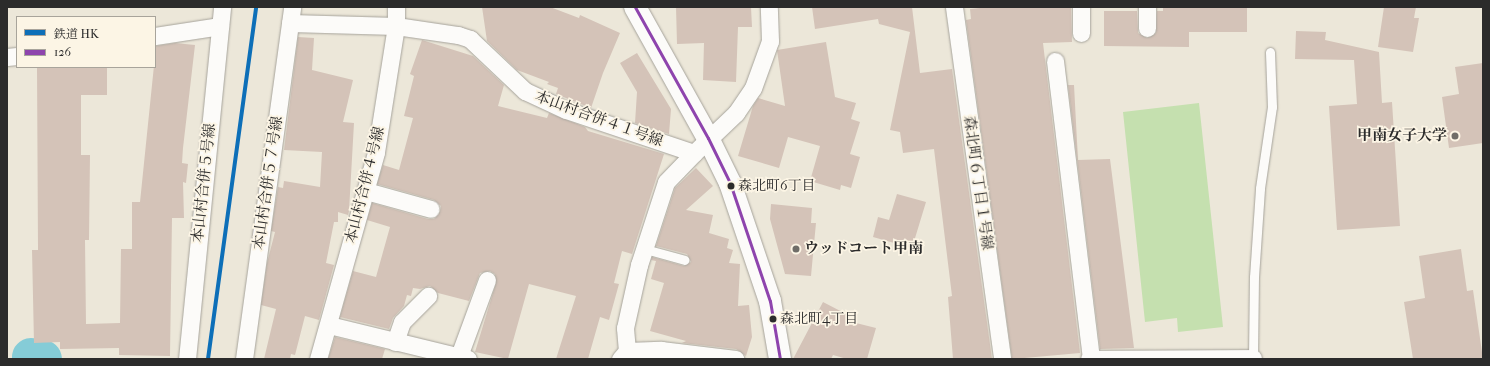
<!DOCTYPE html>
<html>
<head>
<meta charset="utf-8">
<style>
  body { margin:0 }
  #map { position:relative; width:1490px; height:366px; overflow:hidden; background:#ece7d9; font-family:"IM FELL French Canon","Noto Serif JP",serif }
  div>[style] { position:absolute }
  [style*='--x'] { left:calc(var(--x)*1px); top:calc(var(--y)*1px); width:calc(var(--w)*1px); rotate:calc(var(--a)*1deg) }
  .green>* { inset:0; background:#c5e0af }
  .river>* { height:38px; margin:-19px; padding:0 19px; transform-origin:19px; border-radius:19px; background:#85ccd7 }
  .building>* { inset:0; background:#d4c3b8 }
  .roads { filter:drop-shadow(0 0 1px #a6a39b) drop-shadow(0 0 1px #a6a39b) }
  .lane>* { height:9px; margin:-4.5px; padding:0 4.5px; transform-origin:4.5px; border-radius:4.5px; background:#fcfbf9 }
  .street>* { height:17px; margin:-8.5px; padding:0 8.5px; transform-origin:8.5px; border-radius:8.5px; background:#fcfbf9 }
  .secondary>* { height:22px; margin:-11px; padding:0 11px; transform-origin:11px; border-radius:11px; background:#fcfbf9 }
  .bus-1>* { height:3px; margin:-1.5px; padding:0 1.5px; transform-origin:1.5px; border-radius:1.5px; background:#8e44ad }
  .rail-1>* { height:4px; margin:-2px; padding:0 2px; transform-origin:2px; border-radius:2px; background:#0d6fb8 }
  .dots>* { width:11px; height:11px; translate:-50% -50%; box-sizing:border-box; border:2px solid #fcf5e5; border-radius:50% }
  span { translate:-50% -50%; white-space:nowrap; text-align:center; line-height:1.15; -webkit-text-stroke:3.5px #fcf5e5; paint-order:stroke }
  .bus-label { font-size:14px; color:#2b2b2b }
  .left { translate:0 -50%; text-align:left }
  .street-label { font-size:15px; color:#2b2b2b }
  .poi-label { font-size:15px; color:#2b2b2b; font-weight:700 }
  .right { translate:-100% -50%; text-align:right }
  .frame { position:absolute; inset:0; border:8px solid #2b2b2b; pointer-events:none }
  .legend { position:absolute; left:16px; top:16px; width:140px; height:52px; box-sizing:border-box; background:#fcf5e5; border:1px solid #a8a49b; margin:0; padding:5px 7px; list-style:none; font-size:12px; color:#2b2b2b }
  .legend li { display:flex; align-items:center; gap:8px; height:20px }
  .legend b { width:20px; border:1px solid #a8a49b }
</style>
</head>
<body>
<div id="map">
  <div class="green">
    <div style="clip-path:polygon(1199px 103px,1223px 327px,1178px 332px,1177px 318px,1145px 322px,1123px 112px)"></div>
  </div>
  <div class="river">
    <div style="--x:31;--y:357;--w:12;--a:9"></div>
  </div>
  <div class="building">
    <div style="clip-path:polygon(482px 7px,550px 7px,579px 18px,580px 15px,620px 33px,603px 73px,591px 108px,556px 94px,558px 88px,547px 84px,549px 82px,517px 70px,487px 41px)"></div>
    <div style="clip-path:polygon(676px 7px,751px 7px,752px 27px,738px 27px,736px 82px,703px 80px,704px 43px,677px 44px)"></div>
    <div style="clip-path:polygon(812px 7px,912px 7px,920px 73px,952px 69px,992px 359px,953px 359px,948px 297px,952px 296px,934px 149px,903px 153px,900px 132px,890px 130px,910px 32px,879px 24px,878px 19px,815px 29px)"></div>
    <div style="clip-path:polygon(989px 7px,1071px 7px,1072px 42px,1043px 43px,1080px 353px,1012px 359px,966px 20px,971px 19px,970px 9px)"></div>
    <div style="clip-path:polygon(1163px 7px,1247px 7px,1247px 32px,1189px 32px,1189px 47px,1104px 46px,1104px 11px,1137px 11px,1138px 33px,1147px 38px,1156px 33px,1157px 11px,1163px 11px)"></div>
    <div style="clip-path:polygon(1384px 7px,1416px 7px,1414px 18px,1419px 18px,1413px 52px,1378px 47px)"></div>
    <div style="clip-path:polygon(1296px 31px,1326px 32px,1325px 40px,1379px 52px,1382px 103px,1392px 102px,1400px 226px,1337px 230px,1329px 106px,1357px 104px,1354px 60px,1295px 59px)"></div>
    <div style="clip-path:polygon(298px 37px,314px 38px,312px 70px,353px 80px,343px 122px,354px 123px,349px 211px,348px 215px,338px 212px,338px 222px,334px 222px,326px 263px,334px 265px,319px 320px,305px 316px,295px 355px,291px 354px,290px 359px,264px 359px,276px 309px,261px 305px,267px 263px,275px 232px,271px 231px,278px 187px,283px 188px,284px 181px,320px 187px,322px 152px,284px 150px)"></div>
    <div style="clip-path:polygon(422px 40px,473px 56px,504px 85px,498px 106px,547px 118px,549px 113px,585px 127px,588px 131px,664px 154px,632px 254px,622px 251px,614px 283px,619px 284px,609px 320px,600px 317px,588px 359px,556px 359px,576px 296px,529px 284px,508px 359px,475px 352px,496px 283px,495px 274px,490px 271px,480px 273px,469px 301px,438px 293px,430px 286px,420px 289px,413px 288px,411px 296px,407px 295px,404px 306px,393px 318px,389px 329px,340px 317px,353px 271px,376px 277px,390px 227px,367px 220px,372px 203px,428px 219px,434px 219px,440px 212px,441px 206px,434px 200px,377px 184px,383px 165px,399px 170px,413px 118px,404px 116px,414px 76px,410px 74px)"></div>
    <div style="clip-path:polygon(826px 42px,835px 97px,856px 103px,851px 119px,860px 122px,850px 154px,860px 157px,851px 188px,841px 185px,840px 190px,810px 181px,820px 146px,788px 137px,779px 168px,738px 156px,753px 106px,758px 98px,785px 106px,777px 50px)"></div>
    <div style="clip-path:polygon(175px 43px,195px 45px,183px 148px,182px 163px,188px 164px,186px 183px,183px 182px,184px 218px,172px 218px,170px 356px,119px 355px,119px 348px,60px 349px,60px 342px,34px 343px,32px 250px,38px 250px,37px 68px,107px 68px,107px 95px,81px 95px,81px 155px,90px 155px,89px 240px,85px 240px,86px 324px,120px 323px,121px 249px,132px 249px,132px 202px,140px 202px,156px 46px)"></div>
    <div style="clip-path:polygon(637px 53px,671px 109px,669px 134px,635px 123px,637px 92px,620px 63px)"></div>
    <div style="clip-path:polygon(1483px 63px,1483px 143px,1449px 148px,1442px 97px,1459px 94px,1455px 67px)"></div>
    <div style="clip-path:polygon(1068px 85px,1074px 85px,1078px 160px,1110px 159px,1134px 348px,1100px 349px)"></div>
    <div style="clip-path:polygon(696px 168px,713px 186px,686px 210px,713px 215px,709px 233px,729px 239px,727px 248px,733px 250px,729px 263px,740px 264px,738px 306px,749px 305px,752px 337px,746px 356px,736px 349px,682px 343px,686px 341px,650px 331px,664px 283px,651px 279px,656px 261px,651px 260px,652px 257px,684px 266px,691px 262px,687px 254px,656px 246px,675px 188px)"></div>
    <div style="clip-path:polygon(897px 194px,926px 202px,912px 248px,873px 237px,878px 217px,889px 220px)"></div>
    <div style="clip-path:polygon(771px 204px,812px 208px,811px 223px,816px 223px,811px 276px,785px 274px,770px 219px)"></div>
    <div style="clip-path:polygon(1461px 249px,1467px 291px,1473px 290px,1483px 359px,1413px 359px,1404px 302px,1425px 298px,1419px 256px)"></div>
    <div style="clip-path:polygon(823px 302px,850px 316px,848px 321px,876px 328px,867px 359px,847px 359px,833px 355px,831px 359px,793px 359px)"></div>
    <div style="clip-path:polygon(335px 337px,385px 349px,382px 359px,328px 359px)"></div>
  </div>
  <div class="roads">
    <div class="lane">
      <div style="--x:645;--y:249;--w:41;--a:15.4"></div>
      <div style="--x:1253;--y:358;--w:81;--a:-89.3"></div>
      <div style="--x:1254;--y:277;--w:89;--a:-86.1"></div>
      <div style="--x:1260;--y:188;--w:82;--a:-81.6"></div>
      <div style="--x:1272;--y:107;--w:55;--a:-92.1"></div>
    </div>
    <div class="street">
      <div style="--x:954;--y:7;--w:355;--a:82.2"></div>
      <div style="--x:1081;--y:7;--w:26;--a:90"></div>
      <div style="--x:1147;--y:7;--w:21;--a:90"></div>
      <div style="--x:290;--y:23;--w:106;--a:1.6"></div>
      <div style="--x:396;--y:26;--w:63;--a:8.3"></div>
      <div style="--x:458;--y:35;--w:13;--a:18"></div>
      <div style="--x:470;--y:39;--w:76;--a:43.4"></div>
      <div style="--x:525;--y:91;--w:45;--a:24.9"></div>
      <div style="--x:566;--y:110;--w:135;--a:18.6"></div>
      <div style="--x:694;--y:153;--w:58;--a:-43.6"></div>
      <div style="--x:736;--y:113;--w:30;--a:-56"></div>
      <div style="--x:753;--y:88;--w:50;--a:-70.1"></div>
      <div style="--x:770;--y:41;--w:34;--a:-92"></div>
      <div style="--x:155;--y:36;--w:66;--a:-8.7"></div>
      <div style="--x:7;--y:57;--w:10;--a:-6"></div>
      <div style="--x:1055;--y:61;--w:299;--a:83.1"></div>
      <div style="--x:366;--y:191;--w:67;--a:15.5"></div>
      <div style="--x:329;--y:325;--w:143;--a:13.7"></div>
      <div style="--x:395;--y:342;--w:21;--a:-71"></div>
      <div style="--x:402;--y:322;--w:37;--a:-45"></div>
      <div style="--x:627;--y:351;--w:34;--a:-2"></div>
      <div style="--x:661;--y:350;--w:75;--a:6.9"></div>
      <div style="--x:459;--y:356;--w:81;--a:-69.8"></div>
      <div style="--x:187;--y:359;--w:354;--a:-84.3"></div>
      <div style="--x:244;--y:359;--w:355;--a:-82.2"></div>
      <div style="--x:318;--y:359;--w:215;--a:-74.3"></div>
      <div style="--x:376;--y:152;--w:128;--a:-81"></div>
      <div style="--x:396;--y:26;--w:19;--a:-90"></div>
      <div style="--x:620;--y:359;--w:11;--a:-49"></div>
      <div style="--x:627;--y:351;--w:23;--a:-95"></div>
      <div style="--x:625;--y:328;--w:65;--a:-77.5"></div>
      <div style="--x:639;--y:265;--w:87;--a:-72"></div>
      <div style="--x:666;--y:182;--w:40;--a:-46"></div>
      <div style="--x:1089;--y:359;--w:164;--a:-0.3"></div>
    </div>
    <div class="secondary">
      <div style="--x:635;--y:7;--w:150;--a:60.9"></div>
      <div style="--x:708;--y:138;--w:50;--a:63.9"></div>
      <div style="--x:730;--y:183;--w:125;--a:71.3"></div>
      <div style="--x:770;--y:301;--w:59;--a:80.2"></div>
    </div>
  </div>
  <div class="bus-1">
    <div style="--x:635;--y:7;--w:150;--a:60.9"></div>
    <div style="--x:708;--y:138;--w:50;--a:63.9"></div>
    <div style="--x:730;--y:183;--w:125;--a:71.3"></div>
    <div style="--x:770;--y:301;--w:59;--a:80.2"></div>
  </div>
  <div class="rail-1">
    <div style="--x:208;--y:359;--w:355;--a:-82.2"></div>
  </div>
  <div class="dots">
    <div style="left:1455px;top:136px;background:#6f6d68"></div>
    <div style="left:731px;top:186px;background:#2b2b2b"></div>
    <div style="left:796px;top:249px;background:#6f6d68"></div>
    <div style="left:773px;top:319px;background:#2b2b2b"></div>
  </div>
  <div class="bus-label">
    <span class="left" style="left:738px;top:186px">森北町6丁目</span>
    <span class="left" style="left:780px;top:319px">森北町4丁目</span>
  </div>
  <div class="street-label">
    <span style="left:599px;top:119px;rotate:20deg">本山村合併４１号線</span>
    <span style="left:204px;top:183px;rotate:-84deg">本山村合併５号線</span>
    <span style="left:268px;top:183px;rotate:-82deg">本山村合併５７号線</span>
    <span style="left:978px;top:183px;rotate:82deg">森北町６丁目１号線</span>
    <span style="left:365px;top:185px;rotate:-76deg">本山村合併４号線</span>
  </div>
  <div class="poi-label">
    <span class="right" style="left:1447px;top:136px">甲南女子大学</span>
    <span class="left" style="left:804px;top:249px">ウッドコート甲南</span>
  </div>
  <div class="frame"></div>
  <ul class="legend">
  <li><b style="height:5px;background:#0d6fb8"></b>鉄道 HK</li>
  <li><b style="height:5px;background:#8e44ad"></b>126</li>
  </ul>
</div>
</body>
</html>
